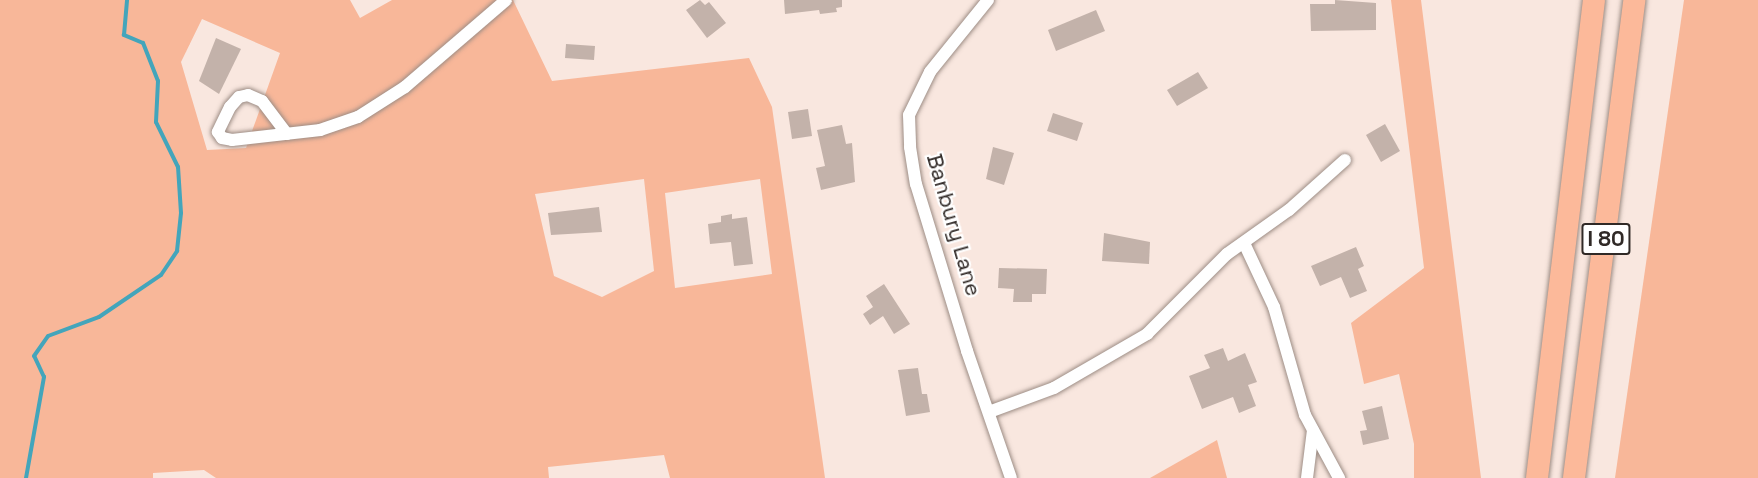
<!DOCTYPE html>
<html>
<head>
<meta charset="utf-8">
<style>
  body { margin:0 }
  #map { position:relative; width:1758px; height:478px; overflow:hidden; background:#f9e7df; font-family:"Space Grotesk",sans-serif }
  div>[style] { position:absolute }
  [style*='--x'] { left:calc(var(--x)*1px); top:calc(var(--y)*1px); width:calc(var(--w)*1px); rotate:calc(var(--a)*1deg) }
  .green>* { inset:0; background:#f8b799 }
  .stream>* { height:4px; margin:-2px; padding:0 2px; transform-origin:2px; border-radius:2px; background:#43a5bb }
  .building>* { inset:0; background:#c3b2aa }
  .roads { filter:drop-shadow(0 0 2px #9d8d85) drop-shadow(0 0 2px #9d8d85) }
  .minor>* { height:12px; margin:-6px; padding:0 6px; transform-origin:6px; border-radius:6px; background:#fff }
  .motorway>* { height:22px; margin:-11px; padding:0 11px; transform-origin:11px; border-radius:11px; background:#fcb99a }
  span { translate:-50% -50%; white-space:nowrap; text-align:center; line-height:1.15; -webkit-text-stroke:4.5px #fff; paint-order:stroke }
  .shield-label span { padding:2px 4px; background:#fff; border:2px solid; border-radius:4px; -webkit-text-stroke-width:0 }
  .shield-label { font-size:21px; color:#302926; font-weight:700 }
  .street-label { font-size:22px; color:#302926 }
</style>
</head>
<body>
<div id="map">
  <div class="green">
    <div style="clip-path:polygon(evenodd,0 0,350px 0,360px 18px,392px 0,513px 0,552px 81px,749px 58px,772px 107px,825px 478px,670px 478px,664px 455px,548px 467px,549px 478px,216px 478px,204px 470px,153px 473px,153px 478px,0 478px,0 0,202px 19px,280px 53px,246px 148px,207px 150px,181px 62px,202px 19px,0 0,644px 179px,654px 271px,602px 297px,554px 276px,535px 194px,644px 179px,0 0,760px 179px,772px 274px,675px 288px,665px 193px,760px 179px)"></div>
    <div style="clip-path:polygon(1391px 0,1421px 0,1481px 478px,1414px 478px,1414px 444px,1399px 374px,1364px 384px,1351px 323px,1424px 268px)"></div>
    <div style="clip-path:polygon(1684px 0,1758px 0,1758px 478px,1615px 478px)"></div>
    <div style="clip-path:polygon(1217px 440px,1227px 478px,1150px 478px)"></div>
  </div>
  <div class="stream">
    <div style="--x:26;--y:478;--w:103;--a:-79.9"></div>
    <div style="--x:44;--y:377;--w:23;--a:-115"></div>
    <div style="--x:34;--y:356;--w:24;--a:-55"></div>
    <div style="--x:48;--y:336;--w:54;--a:-20.4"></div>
    <div style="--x:99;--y:317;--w:75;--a:-34.1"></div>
    <div style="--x:161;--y:275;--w:29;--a:-56"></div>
    <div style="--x:177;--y:251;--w:38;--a:-84"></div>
    <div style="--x:181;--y:213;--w:46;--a:-93.7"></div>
    <div style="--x:178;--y:167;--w:50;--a:-116.1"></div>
    <div style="--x:156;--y:122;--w:41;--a:-87.2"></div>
    <div style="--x:158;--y:81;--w:41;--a:-111.5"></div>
    <div style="--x:143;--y:43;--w:21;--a:-157"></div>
    <div style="--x:124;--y:35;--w:35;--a:-85"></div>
  </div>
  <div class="building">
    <div style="clip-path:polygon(700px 0,705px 5px,709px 2px,726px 23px,707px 38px,686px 10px)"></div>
    <div style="clip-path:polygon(784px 0,842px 0,842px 7px,836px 8px,837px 12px,820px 14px,819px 10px,785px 14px)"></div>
    <div style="clip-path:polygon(1335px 0,1376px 3px,1376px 30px,1311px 31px,1310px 4px,1335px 4px)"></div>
    <div style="clip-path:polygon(1096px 10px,1105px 31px,1056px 51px,1048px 30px)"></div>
    <div style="clip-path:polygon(216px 38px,241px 49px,219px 94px,199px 81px)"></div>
    <div style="clip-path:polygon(566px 44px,595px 46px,594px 60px,565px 58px)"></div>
    <div style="clip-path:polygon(1198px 72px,1208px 88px,1177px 106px,1167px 90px)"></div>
    <div style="clip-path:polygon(808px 109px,812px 136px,792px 139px,788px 112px)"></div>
    <div style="clip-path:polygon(1053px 113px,1083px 123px,1077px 141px,1047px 131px)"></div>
    <div style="clip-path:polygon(1385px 124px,1400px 151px,1381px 162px,1366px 135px)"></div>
    <div style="clip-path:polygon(842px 125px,846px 144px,852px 143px,855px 182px,821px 190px,816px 168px,825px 166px,817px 130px)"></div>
    <div style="clip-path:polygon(993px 147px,1014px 153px,1004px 185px,986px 179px)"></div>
    <div style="clip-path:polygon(599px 207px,602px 232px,551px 235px,548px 213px)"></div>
    <div style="clip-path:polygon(732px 214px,732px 219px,747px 217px,753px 264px,734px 266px,731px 242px,710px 244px,708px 224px,721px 222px,721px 216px)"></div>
    <div style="clip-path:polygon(1104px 233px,1150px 242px,1149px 264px,1102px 261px)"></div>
    <div style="clip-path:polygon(1356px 247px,1364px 266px,1358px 269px,1367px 291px,1350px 298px,1341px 277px,1320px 286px,1311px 266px)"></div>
    <div style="clip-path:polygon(999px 268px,1047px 269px,1046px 294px,1032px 294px,1032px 302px,1013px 302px,1014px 289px,998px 288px)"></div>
    <div style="clip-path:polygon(884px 284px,910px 324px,894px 334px,883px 316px,870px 325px,863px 314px,873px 307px,866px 296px)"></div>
    <div style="clip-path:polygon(1223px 348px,1228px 361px,1245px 353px,1257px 382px,1248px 385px,1256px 406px,1239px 413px,1233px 397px,1202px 409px,1189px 376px,1210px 368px,1204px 355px)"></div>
    <div style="clip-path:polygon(918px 368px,922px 394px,927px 394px,930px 412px,906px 416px,898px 370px)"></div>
    <div style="clip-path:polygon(1382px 406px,1389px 439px,1363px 445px,1360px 431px,1367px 430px,1362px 411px)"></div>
  </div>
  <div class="roads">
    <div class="minor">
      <div style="--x:988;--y:0;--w:92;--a:128.9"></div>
      <div style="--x:930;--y:72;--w:48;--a:116"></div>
      <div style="--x:909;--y:115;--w:32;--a:88"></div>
      <div style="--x:910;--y:147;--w:37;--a:81"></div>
      <div style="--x:916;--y:184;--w:175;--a:73"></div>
      <div style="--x:967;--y:351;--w:134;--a:70.9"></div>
      <div style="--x:287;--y:134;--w:41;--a:-127.1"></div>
      <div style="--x:262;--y:101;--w:15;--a:-157"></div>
      <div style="--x:248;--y:95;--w:9;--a:167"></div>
      <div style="--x:239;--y:97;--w:13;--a:132"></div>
      <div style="--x:230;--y:107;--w:28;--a:116"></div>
      <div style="--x:218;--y:132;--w:7;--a:56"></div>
      <div style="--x:222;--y:138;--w:10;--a:11"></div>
      <div style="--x:232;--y:140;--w:89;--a:-6.5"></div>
      <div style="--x:320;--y:130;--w:40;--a:-18.9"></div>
      <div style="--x:358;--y:117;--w:56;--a:-32.6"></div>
      <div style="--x:405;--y:87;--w:133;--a:-40.7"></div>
      <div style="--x:1244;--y:243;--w:71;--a:64.9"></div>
      <div style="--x:1274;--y:307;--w:112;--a:74"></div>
      <div style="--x:1305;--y:415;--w:72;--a:61.6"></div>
      <div style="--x:989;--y:412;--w:69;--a:-20.3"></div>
      <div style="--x:1054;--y:388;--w:108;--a:-30.1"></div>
      <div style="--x:1147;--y:334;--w:113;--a:-45"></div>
      <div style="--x:1227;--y:254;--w:76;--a:-35.4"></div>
      <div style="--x:1289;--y:210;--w:75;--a:-41.8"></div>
      <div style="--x:1307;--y:478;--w:48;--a:-82.9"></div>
    </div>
    <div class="motorway">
      <div style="--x:1537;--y:478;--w:481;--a:-83.2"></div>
      <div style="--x:1574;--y:478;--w:482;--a:-82.8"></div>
    </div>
  </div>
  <div class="shield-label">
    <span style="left:1606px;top:239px">I 80</span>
  </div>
  <div class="street-label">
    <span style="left:954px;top:225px;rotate:74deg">Banbury Lane</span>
  </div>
</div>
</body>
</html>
